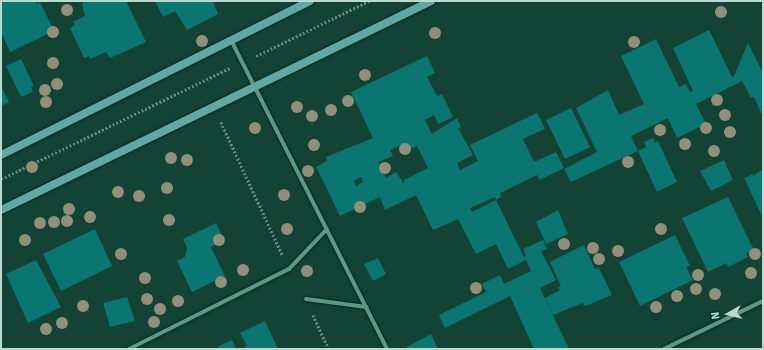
<!DOCTYPE html>
<html>
<head>
<meta charset="utf-8">
<style>
  body { margin:0 }
  #map { position:relative; width:764px; height:350px; overflow:hidden; background:#124335; font-family:"Fira Sans",sans-serif }
  div>[style] { position:absolute }
  [style*='--x'] { left:calc(var(--x)*1px); top:calc(var(--y)*1px); width:calc(var(--w)*1px); rotate:calc(var(--a)*1deg) }
  .building>* { inset:0; background:#0b7571 }
  .path>* { height:2.5px; margin-top:-1.25px; transform-origin:0; background:repeating-linear-gradient(90deg,#628a7d 0 2px,transparent 0 4px) }
  .roads { filter:drop-shadow(0 0 1px #05271d) drop-shadow(0 0 1px #05271d) }
  .street>* { height:4px; margin:-2px; padding:0 2px; transform-origin:2px; border-radius:2px; background:#5b9984 }
  .secondary>* { height:8px; margin:-4px; padding:0 4px; transform-origin:4px; border-radius:4px; background:#63a7a4 }
  .trees>* { width:12px; height:12px; margin:-6px; border-radius:50%; background:#8f8f7c }
  span { translate:-50% -50%; white-space:nowrap; text-align:center; line-height:1.15; -webkit-text-stroke:3.5px #04382b; paint-order:stroke }
  .frame { position:absolute; inset:0; border:2px solid #bbd9cd; pointer-events:none }
  .north { position:absolute; left:708px; top:294px; width:40px; height:40px; -webkit-text-stroke:3px #04382b; paint-order:stroke; rotate:262deg; font-size:11px; font-weight:700; line-height:16px; text-align:center; color:#bbd9cd }
  .north::after { content:''; display:block; margin:auto; width:14px; height:18px; background:#bbd9cd; clip-path:polygon(50% 0,100% 100%,50% 72%,0 100%) }
</style>
</head>
<body>
<div id="map">
  <div class="building">
    <div style="clip-path:polygon(35px 1px,37px 4px,40px 2px,54px 31px,10px 52px,1px 32px,1px 2px)"></div>
    <div style="clip-path:polygon(87px 1px,126px 1px,146px 42px,110px 58px,106px 52px,90px 59px,89px 56px,84px 58px,70px 28px,75px 25px,73px 22px,85px 16px,82px 3px)"></div>
    <div style="clip-path:polygon(155px 1px,213px 1px,218px 14px,187px 30px,175px 11px,163px 17px)"></div>
    <div style="clip-path:polygon(709px 30px,732px 77px,734px 76px,748px 43px,763px 73px,763px 117px,754px 97px,751px 98px,742px 81px,696px 104px,706px 124px,677px 138px,668px 118px,631px 136px,638px 151px,571px 182px,564px 169px,597px 152px,576px 108px,608px 90px,619px 115px,644px 104px,621px 56px,656px 39px,679px 87px,686px 84px,690px 92px,693px 91px,673px 48px)"></div>
    <div style="clip-path:polygon(evenodd,427px 56px,435px 73px,427px 77px,437px 96px,442px 94px,453px 117px,438px 124px,434px 115px,425px 120px,432px 134px,457px 118px,461px 127px,458px 128px,473px 155px,457px 163px,460px 170px,478px 161px,470px 145px,537px 113px,541px 120px,545px 129px,523px 139px,534px 162px,556px 152px,564px 168px,540px 180px,537px 175px,500px 193px,501px 197px,496px 200px,495px 197px,470px 208px,472px 212px,496px 200px,524px 257px,526px 256px,523px 249px,543px 240px,547px 249px,541px 251px,556px 280px,540px 288px,569px 349px,534px 349px,510px 296px,445px 328px,439px 315px,486px 292px,482px 284px,500px 275px,504px 284px,531px 271px,526px 260px,508px 269px,496px 244px,476px 254px,458px 219px,433px 230px,416px 195px,385px 210px,380px 197px,340px 216px,324px 183px,316px 167px,327px 161px,326px 157px,373px 138px,351px 92px,427px 56px,406px 143px,409px 149px,417px 146px,428px 168px,404px 180px,404px 184px,396px 172px,386px 178px,378px 162px,393px 156px,390px 150px,406px 143px,427px 56px,361px 177px,363px 182px,356px 186px,354px 181px,361px 177px)"></div>
    <div style="clip-path:polygon(21px 59px,34px 86px,31px 87px,33px 92px,21px 97px,6px 66px)"></div>
    <div style="clip-path:polygon(1px 86px,9px 102px,1px 106px)"></div>
    <div style="clip-path:polygon(571px 108px,590px 147px,565px 159px,546px 120px)"></div>
    <div style="clip-path:polygon(653px 138px,655px 143px,658px 141px,677px 182px,657px 192px,638px 151px,646px 147px,644px 142px)"></div>
    <div style="clip-path:polygon(724px 160px,733px 180px,711px 191px,700px 171px)"></div>
    <div style="clip-path:polygon(763px 169px,763px 218px,744px 178px,753px 174px,753px 176px)"></div>
    <div style="clip-path:polygon(728px 197px,754px 250px,746px 254px,748px 257px,728px 267px,726px 263px,708px 272px,682px 218px)"></div>
    <div style="clip-path:polygon(558px 210px,568px 234px,546px 244px,536px 222px)"></div>
    <div style="clip-path:polygon(216px 223px,224px 240px,211px 247px,225px 276px,192px 292px,177px 261px,185px 257px,187px 248px,183px 239px)"></div>
    <div style="clip-path:polygon(95px 229px,112px 266px,61px 291px,43px 254px)"></div>
    <div style="clip-path:polygon(675px 235px,690px 266px,686px 267px,693px 280px,640px 306px,619px 262px)"></div>
    <div style="clip-path:polygon(584px 245px,595px 269px,599px 268px,612px 295px,585px 306px,583px 303px,553px 315px,545px 298px,560px 290px,558px 287px,561px 286px,550px 262px)"></div>
    <div style="clip-path:polygon(378px 258px,386px 274px,373px 281px,364px 264px)"></div>
    <div style="clip-path:polygon(36px 260px,61px 307px,28px 323px,6px 274px)"></div>
    <div style="clip-path:polygon(127px 297px,135px 321px,110px 327px,103px 303px)"></div>
    <div style="clip-path:polygon(265px 321px,278px 349px,241px 349px,247px 346px,240px 333px)"></div>
    <div style="clip-path:polygon(431px 334px,438px 349px,406px 349px,405px 348px)"></div>
    <div style="clip-path:polygon(232px 340px,236px 349px,218px 349px,217px 347px)"></div>
  </div>
  <div class="path">
    <div style="--x:256;--y:56;--w:126;--a:-26"></div>
    <div style="--x:221;--y:122;--w:148;--a:65.2"></div>
    <div style="--x:1;--y:179;--w:254;--a:-25.9"></div>
    <div style="--x:313;--y:315;--w:38;--a:65"></div>
  </div>
  <div class="roads">
    <div class="street">
      <div style="--x:231;--y:40;--w:346;--a:63.2"></div>
      <div style="--x:306;--y:299;--w:61;--a:7.6"></div>
      <div style="--x:129;--y:349;--w:179;--a:-26.6"></div>
      <div style="--x:289;--y:269;--w:55;--a:-46.5"></div>
      <div style="--x:664;--y:349;--w:110;--a:-25.9"></div>
    </div>
    <div class="secondary">
      <div style="--x:1;--y:155;--w:345;--a:-26.5"></div>
      <div style="--x:1;--y:210;--w:478;--a:-25.9"></div>
    </div>
  </div>
  <div class="trees">
    <div style="left:67px;top:10px"></div>
    <div style="left:721px;top:12px"></div>
    <div style="left:53px;top:32px"></div>
    <div style="left:435px;top:33px"></div>
    <div style="left:202px;top:41px"></div>
    <div style="left:634px;top:42px"></div>
    <div style="left:53px;top:63px"></div>
    <div style="left:365px;top:75px"></div>
    <div style="left:57px;top:84px"></div>
    <div style="left:45px;top:90px"></div>
    <div style="left:717px;top:100px"></div>
    <div style="left:348px;top:101px"></div>
    <div style="left:46px;top:102px"></div>
    <div style="left:297px;top:107px"></div>
    <div style="left:331px;top:110px"></div>
    <div style="left:725px;top:115px"></div>
    <div style="left:312px;top:116px"></div>
    <div style="left:255px;top:128px"></div>
    <div style="left:706px;top:128px"></div>
    <div style="left:660px;top:130px"></div>
    <div style="left:730px;top:132px"></div>
    <div style="left:685px;top:144px"></div>
    <div style="left:314px;top:145px"></div>
    <div style="left:405px;top:149px"></div>
    <div style="left:714px;top:151px"></div>
    <div style="left:171px;top:158px"></div>
    <div style="left:187px;top:160px"></div>
    <div style="left:628px;top:162px"></div>
    <div style="left:32px;top:167px"></div>
    <div style="left:385px;top:168px"></div>
    <div style="left:308px;top:171px"></div>
    <div style="left:167px;top:188px"></div>
    <div style="left:118px;top:192px"></div>
    <div style="left:284px;top:195px"></div>
    <div style="left:139px;top:196px"></div>
    <div style="left:360px;top:207px"></div>
    <div style="left:69px;top:209px"></div>
    <div style="left:90px;top:217px"></div>
    <div style="left:169px;top:220px"></div>
    <div style="left:67px;top:221px"></div>
    <div style="left:54px;top:222px"></div>
    <div style="left:40px;top:223px"></div>
    <div style="left:287px;top:229px"></div>
    <div style="left:661px;top:229px"></div>
    <div style="left:25px;top:240px"></div>
    <div style="left:219px;top:240px"></div>
    <div style="left:564px;top:244px"></div>
    <div style="left:593px;top:248px"></div>
    <div style="left:618px;top:251px"></div>
    <div style="left:121px;top:254px"></div>
    <div style="left:755px;top:254px"></div>
    <div style="left:599px;top:259px"></div>
    <div style="left:243px;top:270px"></div>
    <div style="left:307px;top:271px"></div>
    <div style="left:751px;top:273px"></div>
    <div style="left:698px;top:275px"></div>
    <div style="left:145px;top:278px"></div>
    <div style="left:221px;top:282px"></div>
    <div style="left:476px;top:288px"></div>
    <div style="left:696px;top:289px"></div>
    <div style="left:715px;top:294px"></div>
    <div style="left:677px;top:296px"></div>
    <div style="left:147px;top:299px"></div>
    <div style="left:178px;top:301px"></div>
    <div style="left:83px;top:306px"></div>
    <div style="left:656px;top:307px"></div>
    <div style="left:160px;top:309px"></div>
    <div style="left:154px;top:322px"></div>
    <div style="left:62px;top:323px"></div>
    <div style="left:46px;top:329px"></div>
  </div>
  <div class="frame"></div>
  <div class="north">N</div>
</div>
</body>
</html>
